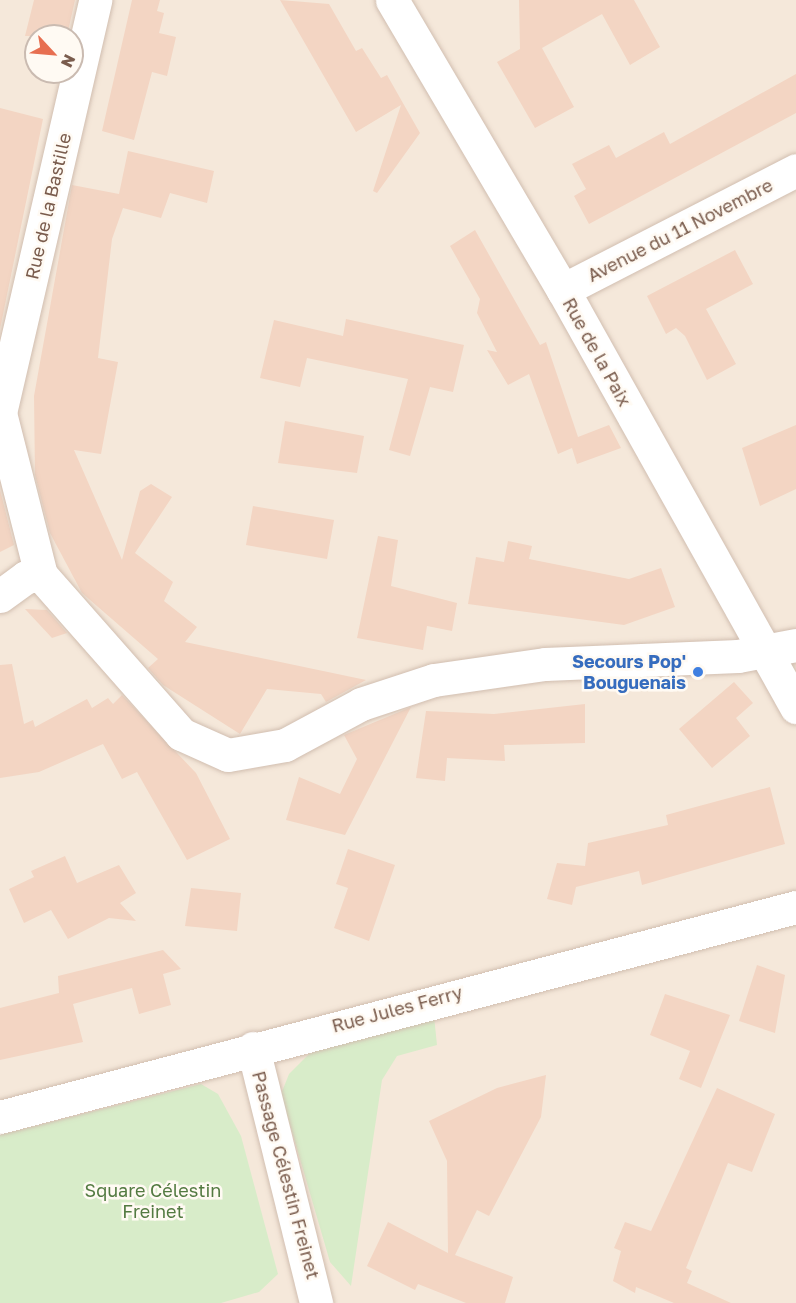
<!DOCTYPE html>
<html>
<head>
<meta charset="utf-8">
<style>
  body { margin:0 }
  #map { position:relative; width:796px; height:1303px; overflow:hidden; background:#fdf6ec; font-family:"Golos Text",sans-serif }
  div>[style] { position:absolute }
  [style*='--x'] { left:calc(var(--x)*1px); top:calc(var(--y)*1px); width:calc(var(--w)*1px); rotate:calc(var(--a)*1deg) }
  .residential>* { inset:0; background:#f5e8da }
  .green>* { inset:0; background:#d8ecc9 }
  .building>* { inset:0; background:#f3d5c3 }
  .roads { filter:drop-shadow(0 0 2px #d1beb0) drop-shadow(0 0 2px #d1beb0) }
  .minor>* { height:33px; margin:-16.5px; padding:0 16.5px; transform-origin:16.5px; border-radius:16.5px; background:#fff }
  .tertiary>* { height:33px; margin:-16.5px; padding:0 16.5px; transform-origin:16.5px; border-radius:16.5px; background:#fff }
  .dots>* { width:16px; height:16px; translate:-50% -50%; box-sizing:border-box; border:3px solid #fffaf3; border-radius:50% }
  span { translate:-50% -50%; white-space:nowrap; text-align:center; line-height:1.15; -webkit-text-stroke:5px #fffaf3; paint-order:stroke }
  .street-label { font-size:18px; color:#7a5c4d }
  .shop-label { font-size:18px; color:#366cbe; font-weight:700 }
  .right { translate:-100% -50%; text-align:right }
  .park-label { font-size:18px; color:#537a41 }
  .north { position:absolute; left:24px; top:24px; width:60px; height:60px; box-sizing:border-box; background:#fffaf3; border:2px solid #cabbb1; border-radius:50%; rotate:116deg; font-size:16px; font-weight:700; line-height:24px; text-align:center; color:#7a5c4d }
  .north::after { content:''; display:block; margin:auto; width:21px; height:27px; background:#e76f51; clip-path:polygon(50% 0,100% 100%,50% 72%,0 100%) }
</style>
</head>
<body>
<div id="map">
  <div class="residential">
    <div style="clip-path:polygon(evenodd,0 0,796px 0,796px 1303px,0 1303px,0 0,36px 36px,72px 36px,72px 72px,36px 72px,36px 36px)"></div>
  </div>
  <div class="green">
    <div style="clip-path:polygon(434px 1016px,437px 1045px,397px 1056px,382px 1080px,351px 1286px,330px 1262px,281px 1094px,289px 1074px,315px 1048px)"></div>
    <div style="clip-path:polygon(201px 1084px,218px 1094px,241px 1136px,278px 1274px,259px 1292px,221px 1303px,0 1303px,0 1135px)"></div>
  </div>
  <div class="building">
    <div style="clip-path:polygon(34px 0,75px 0,67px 36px,25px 36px)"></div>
    <div style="clip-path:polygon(132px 0,160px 0,157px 11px,164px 13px,159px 33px,176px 37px,167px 76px,152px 72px,134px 140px,102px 131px)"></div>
    <div style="clip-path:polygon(280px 0,329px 4px,356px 51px,362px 48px,381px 78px,387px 75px,420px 133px,377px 193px,373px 191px,401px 105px,356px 132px)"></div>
    <div style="clip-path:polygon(519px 0,634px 0,660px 47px,630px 65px,602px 14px,542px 48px,574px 107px,535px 128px,497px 62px,520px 49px)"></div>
    <div style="clip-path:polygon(796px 74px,796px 113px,589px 224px,574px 196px,586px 189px,572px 164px,609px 145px,616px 158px,664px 132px,670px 144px)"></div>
    <div style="clip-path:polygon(0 108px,43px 119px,0 329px)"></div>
    <div style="clip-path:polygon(128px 151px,214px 171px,207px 203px,170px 193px,161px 218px,123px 208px,112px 239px,98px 358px,118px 362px,101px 454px,74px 450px,122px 560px,140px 491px,151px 484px,172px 497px,135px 553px,173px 582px,164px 601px,197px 627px,185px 642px,366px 680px,326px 702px,321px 694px,267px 689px,240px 734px,163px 685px,148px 668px,158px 659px,82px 593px,50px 533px,35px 475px,34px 396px,72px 185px,119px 194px)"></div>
    <div style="clip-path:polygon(475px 230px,540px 345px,546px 342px,578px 437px,609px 425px,621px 448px,577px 464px,572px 448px,558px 454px,529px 374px,508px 385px,487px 350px,497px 352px,477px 313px,480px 299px,450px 246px)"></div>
    <div style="clip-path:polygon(735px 250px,753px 284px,706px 309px,736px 364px,707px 380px,685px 336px,676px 328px,666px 334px,647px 296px)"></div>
    <div style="clip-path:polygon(346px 319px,464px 345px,453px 392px,430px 387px,410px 456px,389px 450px,408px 379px,307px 358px,300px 387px,260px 378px,274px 320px,343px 336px)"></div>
    <div style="clip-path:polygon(285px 421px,364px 436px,357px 473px,278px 463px)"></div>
    <div style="clip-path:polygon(796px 425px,796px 489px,760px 506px,742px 448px)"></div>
    <div style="clip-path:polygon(0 490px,14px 545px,0 552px)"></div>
    <div style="clip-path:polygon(253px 506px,334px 520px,327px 559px,246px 545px)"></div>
    <div style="clip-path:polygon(378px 536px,398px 540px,391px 586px,457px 603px,452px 631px,427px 626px,423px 650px,357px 638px)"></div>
    <div style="clip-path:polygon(508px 541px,532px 546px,529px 559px,629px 579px,661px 568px,675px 607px,624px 625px,468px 604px,476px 557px,504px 562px)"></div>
    <div style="clip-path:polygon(25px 609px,47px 610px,67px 633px,52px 638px)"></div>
    <div style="clip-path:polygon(12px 664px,24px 724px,33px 720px,35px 727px,87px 699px,92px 708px,108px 698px,113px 704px,122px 695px,196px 773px,230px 839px,187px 860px,137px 772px,122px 779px,103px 744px,39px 772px,0 778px,0 665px)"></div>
    <div style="clip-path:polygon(734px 682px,753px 703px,736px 718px,750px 736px,712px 768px,679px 729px)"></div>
    <div style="clip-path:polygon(585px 704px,585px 743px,504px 745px,505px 761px,447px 758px,445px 781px,416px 778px,426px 711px,494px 714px)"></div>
    <div style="clip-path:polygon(411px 707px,345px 835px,286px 820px,299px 777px,340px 794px,357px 759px,344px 735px)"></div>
    <div style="clip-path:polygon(770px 787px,785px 844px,642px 885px,639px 871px,576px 887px,572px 905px,547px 899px,557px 863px,585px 866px,588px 843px,668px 825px,666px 815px)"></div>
    <div style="clip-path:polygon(348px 849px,395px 865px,369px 941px,334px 928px,348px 888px,336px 884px)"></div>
    <div style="clip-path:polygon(65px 856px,77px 883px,119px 865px,136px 893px,120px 903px,136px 921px,109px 918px,68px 939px,51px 910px,24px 923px,9px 889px,34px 877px,31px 871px)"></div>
    <div style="clip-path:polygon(191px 888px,241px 893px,237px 931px,185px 926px)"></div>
    <div style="clip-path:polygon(163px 950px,181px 969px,163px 974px,171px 1005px,139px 1014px,132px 988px,73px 1004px,83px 1042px,0 1060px,0 1008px,59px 993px,58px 976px)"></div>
    <div style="clip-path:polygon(757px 965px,785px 975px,775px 1033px,739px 1021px)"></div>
    <div style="clip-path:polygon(665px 994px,730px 1015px,701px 1088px,679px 1079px,690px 1051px,650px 1035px)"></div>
    <div style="clip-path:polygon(546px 1075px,541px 1117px,489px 1216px,477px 1210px,455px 1255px,513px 1277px,505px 1303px,466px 1303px,418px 1284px,415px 1290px,367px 1266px,388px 1222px,448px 1253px,447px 1161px,429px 1121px,497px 1088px)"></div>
    <div style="clip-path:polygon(717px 1088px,775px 1114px,752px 1172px,728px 1163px,686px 1268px,692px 1271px,687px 1283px,731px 1303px,674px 1303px,636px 1287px,635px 1293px,613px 1281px,621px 1251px,614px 1248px,625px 1222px,651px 1231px)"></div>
  </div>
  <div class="roads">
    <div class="minor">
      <div style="--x:563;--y:290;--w:262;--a:-27.2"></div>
      <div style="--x:41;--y:575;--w:212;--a:48.6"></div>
      <div style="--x:181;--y:734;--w:51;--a:24.1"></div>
      <div style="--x:228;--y:755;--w:58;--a:-10"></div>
      <div style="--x:285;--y:745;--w:86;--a:-28.3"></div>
      <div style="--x:361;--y:704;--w:77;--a:-18.2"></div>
      <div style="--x:434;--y:680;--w:112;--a:-8.2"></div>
      <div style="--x:545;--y:664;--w:193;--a:-2.4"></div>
      <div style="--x:738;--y:656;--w:59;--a:-10.7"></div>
      <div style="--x:41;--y:575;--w:167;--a:-104.2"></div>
      <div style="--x:0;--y:413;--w:424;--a:-77"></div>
      <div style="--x:0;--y:596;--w:32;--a:-36"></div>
      <div style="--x:26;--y:577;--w:15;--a:-8"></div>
      <div style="--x:253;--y:1048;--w:263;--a:76.1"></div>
      <div style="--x:0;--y:1117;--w:823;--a:-14.78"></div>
    </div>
    <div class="tertiary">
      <div style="--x:392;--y:0;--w:337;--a:59.5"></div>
      <div style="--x:563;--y:290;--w:478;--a:60.8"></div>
    </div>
  </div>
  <div class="dots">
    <div style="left:698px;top:672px;background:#3f7fe0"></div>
  </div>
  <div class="street-label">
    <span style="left:48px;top:206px;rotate:-77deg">Rue de la Bastille</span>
    <span style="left:680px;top:230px;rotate:-27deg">Avenue du 11 Novembre</span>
    <span style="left:597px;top:352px;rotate:61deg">Rue de la Paix</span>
    <span style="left:397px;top:1009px;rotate:-15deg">Rue Jules Ferry</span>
    <span style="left:286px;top:1175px;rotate:75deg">Passage Célestin Freinet</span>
  </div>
  <div class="shop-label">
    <span class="right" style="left:686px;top:672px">Secours Pop'<br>Bouguenais</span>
  </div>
  <div class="park-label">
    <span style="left:153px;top:1201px">Square Célestin<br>Freinet</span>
  </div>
  <div class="north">N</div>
</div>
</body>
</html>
